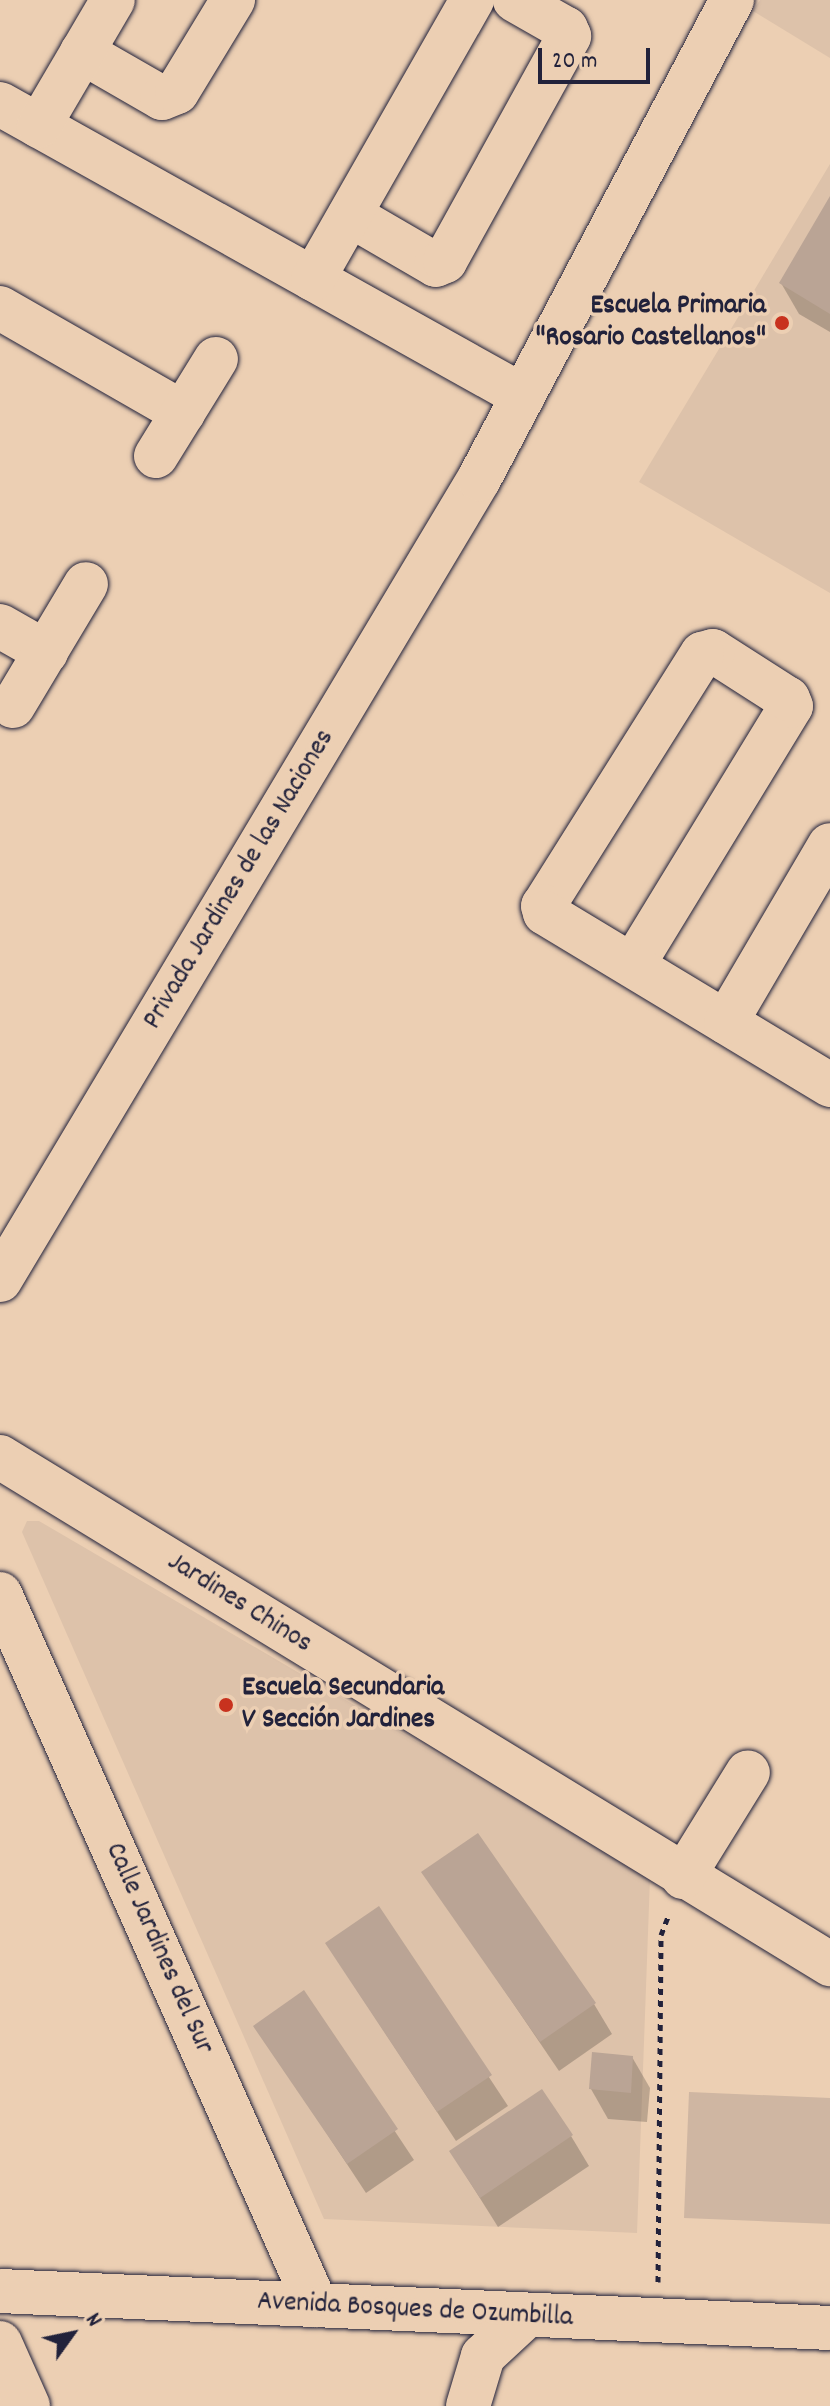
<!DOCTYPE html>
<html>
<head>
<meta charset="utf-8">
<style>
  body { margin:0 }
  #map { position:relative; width:830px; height:2406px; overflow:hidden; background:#eccfb3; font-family:Dekko,sans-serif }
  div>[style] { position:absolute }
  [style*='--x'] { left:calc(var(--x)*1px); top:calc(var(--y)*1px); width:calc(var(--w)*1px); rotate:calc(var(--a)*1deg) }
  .built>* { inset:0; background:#ddc2aa }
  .green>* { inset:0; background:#cfb6a2 }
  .shadow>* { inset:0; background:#0003 }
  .building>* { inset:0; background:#baa495 }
  .path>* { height:5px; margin-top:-2.5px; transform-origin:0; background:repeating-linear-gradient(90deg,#22223b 0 6px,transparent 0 12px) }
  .roads { filter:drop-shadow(0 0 2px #22223b) drop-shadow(0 0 2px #22223b) }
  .minor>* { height:44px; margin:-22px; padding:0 22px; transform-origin:22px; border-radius:22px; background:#eccfb3 }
  .major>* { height:44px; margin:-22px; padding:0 22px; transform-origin:22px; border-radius:22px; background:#eccfb3 }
  .dots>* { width:22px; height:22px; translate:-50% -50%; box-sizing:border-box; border:4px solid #eccfb3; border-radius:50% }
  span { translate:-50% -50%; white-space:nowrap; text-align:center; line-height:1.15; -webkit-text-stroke:7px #eccfb3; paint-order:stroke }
  .poi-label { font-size:28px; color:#22223b; font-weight:700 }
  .right { translate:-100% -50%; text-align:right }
  .left { translate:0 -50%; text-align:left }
  .street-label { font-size:28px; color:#22223b }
  .north { position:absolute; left:32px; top:2294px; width:80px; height:80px; -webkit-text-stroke:6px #eccfb3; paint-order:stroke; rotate:57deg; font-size:22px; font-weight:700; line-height:32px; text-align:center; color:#22223b }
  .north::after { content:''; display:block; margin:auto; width:28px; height:36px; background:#22223b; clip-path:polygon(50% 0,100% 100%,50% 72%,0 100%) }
  .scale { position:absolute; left:538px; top:48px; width:112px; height:36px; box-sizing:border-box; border:4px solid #22223b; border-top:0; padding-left:10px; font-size:24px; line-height:28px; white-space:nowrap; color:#22223b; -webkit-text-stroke:6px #eccfb3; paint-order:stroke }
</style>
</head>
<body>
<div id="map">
  <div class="built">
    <div style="clip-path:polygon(760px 0,830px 0,830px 58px,753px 11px)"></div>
    <div style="clip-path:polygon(830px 164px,830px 593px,639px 482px)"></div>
    <div style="clip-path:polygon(27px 1521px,39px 1521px,650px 1878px,637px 2233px,324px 2219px,22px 1532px)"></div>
  </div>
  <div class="green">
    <div style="clip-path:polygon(689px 2092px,830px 2098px,830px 2224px,684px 2218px)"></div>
  </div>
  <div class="shadow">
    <div style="clip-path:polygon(830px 200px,830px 332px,799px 314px,781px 283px)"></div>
    <div style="clip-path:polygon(424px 1872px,594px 2004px,612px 2034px,559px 2071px)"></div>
    <div style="clip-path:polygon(378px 1909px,508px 2106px,456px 2141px,327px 1944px)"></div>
    <div style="clip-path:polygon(303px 1993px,414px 2160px,366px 2193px,256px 2026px)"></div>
    <div style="clip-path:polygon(632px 2057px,650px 2088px,647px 2122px,608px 2119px,591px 2089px)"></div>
    <div style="clip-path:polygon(571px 2136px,589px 2166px,498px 2227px,451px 2152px)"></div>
  </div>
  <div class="building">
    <div style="clip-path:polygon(830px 196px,830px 314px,779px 283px)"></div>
    <div style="clip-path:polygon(478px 1833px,596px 2003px,540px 2042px,421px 1872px)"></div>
    <div style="clip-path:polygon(379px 1906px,492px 2075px,437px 2112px,325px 1943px)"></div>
    <div style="clip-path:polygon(304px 1990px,398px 2129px,347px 2164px,253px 2026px)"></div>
    <div style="clip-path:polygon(592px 2052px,633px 2056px,631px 2093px,589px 2089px)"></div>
    <div style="clip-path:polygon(542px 2089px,573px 2135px,480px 2198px,449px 2151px)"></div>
  </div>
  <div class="path">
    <div style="--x:658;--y:2282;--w:347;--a:-89.5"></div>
    <div style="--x:661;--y:1935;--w:22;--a:-69"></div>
  </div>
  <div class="roads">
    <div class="minor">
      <div style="--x:82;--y:52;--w:92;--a:29.9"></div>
      <div style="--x:162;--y:98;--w:16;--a:-22"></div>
      <div style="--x:177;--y:92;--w:108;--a:-58.7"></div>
      <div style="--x:0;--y:104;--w:599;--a:29.18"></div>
      <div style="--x:39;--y:126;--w:146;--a:-59.6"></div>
      <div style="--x:350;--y:215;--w:99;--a:30.2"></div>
      <div style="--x:436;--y:265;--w:10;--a:-24"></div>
      <div style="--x:445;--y:261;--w:257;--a:-61.1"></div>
      <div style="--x:569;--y:36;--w:8;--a:-113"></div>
      <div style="--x:566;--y:29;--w:59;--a:-150.4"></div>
      <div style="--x:313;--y:279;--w:321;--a:-60.3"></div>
      <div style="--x:0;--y:308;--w:211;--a:29.8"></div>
      <div style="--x:156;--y:456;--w:114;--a:-58.3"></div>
      <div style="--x:0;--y:626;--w:53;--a:29.5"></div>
      <div style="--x:13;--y:706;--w:142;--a:-59.1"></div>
      <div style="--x:633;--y:965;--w:303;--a:-58.6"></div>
      <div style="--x:791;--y:706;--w:8;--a:-113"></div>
      <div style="--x:788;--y:699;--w:89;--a:-147.4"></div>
      <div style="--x:713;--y:651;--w:11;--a:165"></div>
      <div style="--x:702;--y:654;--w:298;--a:122.2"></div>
      <div style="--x:543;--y:906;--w:7;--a:74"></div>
      <div style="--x:545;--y:913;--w:333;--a:31.1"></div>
      <div style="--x:726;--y:1022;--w:205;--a:-59.6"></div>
      <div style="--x:0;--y:1280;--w:933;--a:-59.12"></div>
      <div style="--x:479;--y:479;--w:542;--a:-62.16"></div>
      <div style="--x:0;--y:1457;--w:973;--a:31.42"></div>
      <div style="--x:0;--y:1594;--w:778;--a:66.04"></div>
      <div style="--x:683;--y:1877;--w:123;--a:-58.2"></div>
      <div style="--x:0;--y:2400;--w:6;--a:72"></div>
    </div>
    <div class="major">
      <div style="--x:0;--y:2291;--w:831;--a:2.55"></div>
      <div style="--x:0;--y:2343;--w:69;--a:66"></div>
      <div style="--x:468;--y:2406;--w:52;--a:-73.3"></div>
      <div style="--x:483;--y:2356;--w:57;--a:-42.9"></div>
    </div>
  </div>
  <div class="dots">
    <div style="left:782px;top:323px;background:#c8321e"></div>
    <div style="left:226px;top:1705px;background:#c8321e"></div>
  </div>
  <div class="poi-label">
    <span class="right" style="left:766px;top:323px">Escuela Primaria<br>"Rosario Castellanos"</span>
    <span class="left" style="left:242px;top:1705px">Escuela Secundaria<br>V Sección Jardines</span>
  </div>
  <div class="street-label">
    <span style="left:240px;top:880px;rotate:-59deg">Privada Jardines de las Naciones</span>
    <span style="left:239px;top:1604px;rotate:32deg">Jardines Chinos</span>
    <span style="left:158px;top:1949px;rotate:66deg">Calle Jardines del Sur</span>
    <span style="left:415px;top:2311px;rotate:3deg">Avenida Bosques de Ozumbilla</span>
  </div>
  <div class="north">N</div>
  <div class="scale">20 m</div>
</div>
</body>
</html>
